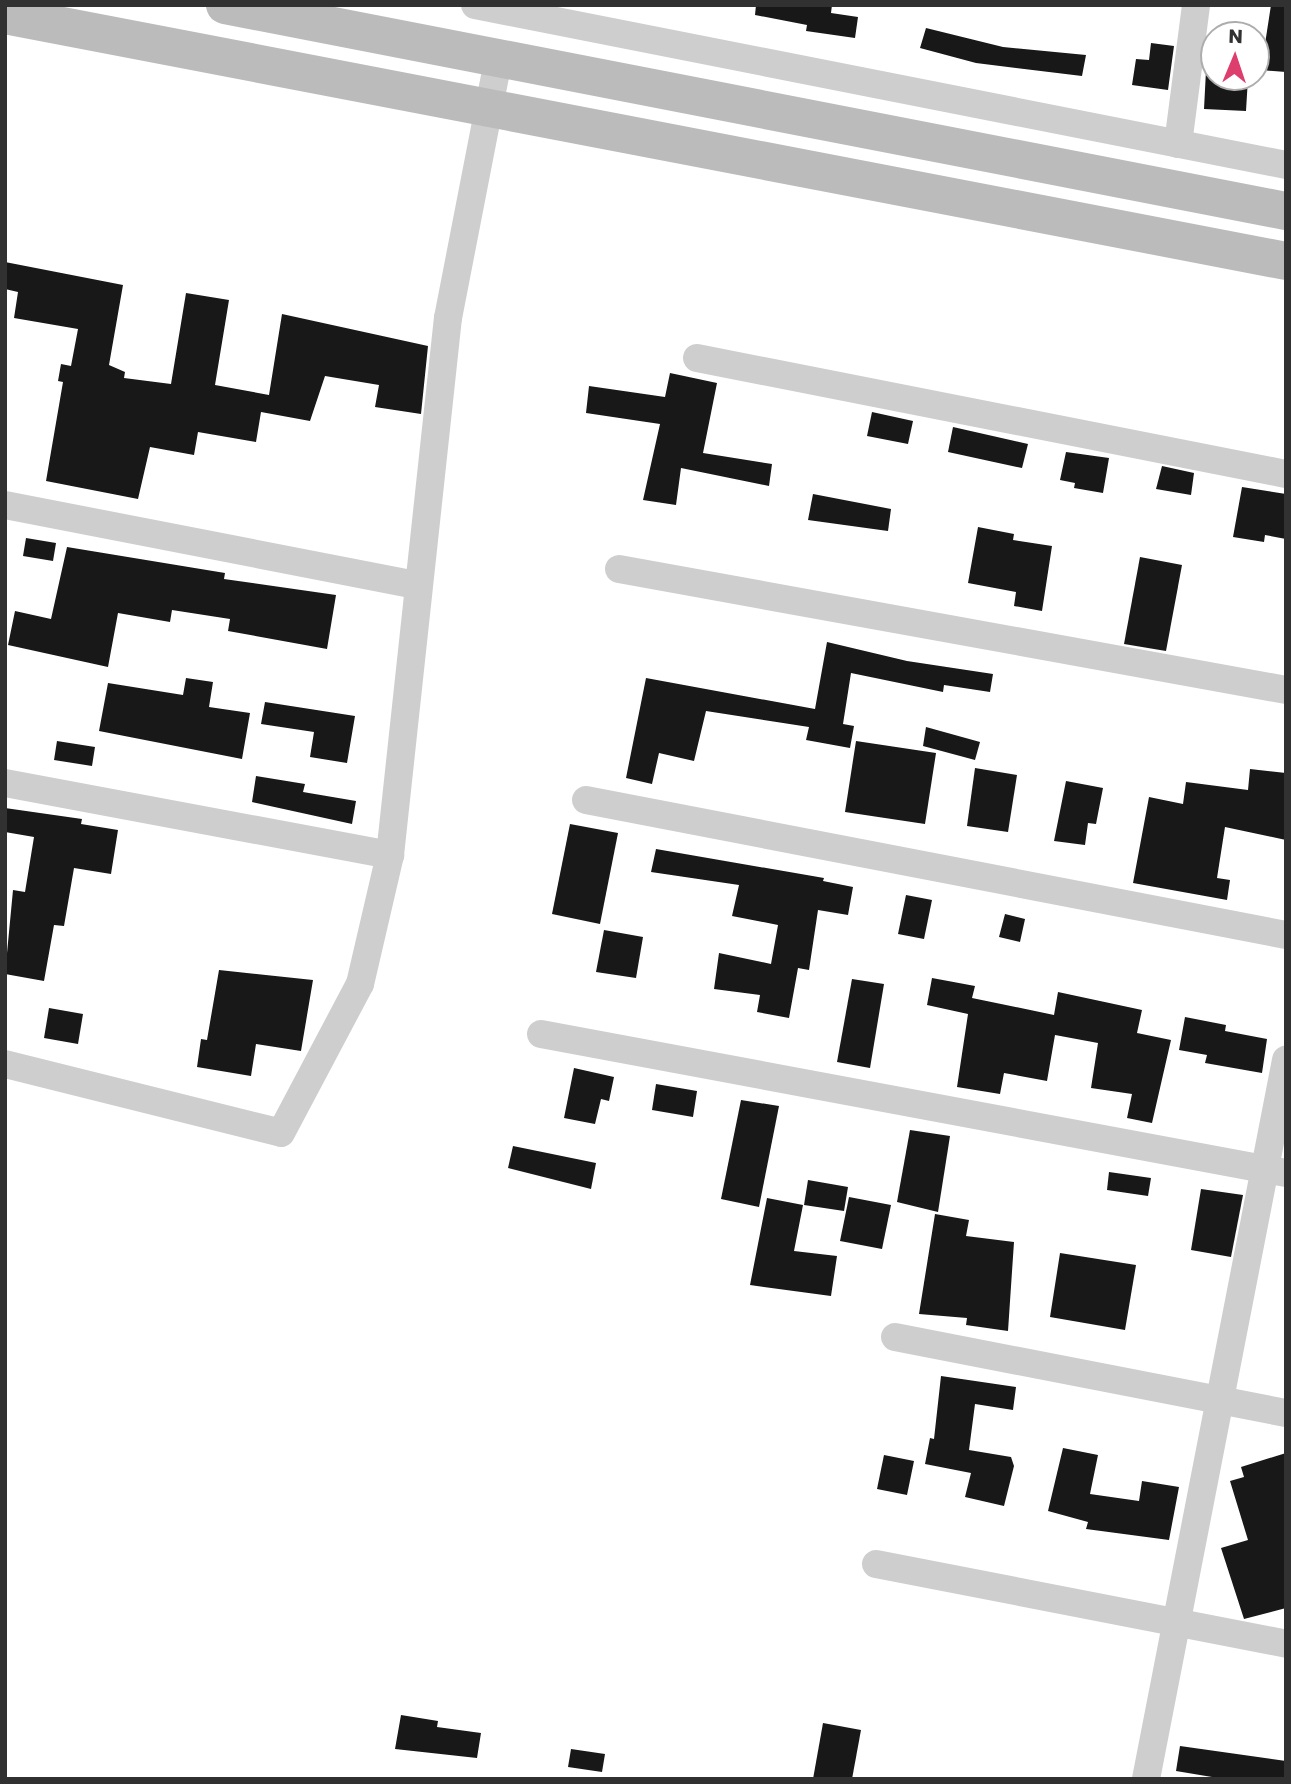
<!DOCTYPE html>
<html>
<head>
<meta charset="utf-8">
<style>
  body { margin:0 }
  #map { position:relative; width:1291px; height:1784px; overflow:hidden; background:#fff; font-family:Poppins,sans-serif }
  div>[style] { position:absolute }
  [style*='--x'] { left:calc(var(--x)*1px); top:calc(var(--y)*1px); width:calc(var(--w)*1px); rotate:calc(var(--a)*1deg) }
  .building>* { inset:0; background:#181818 }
  .minor>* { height:28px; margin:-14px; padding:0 14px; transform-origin:14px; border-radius:14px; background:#cecece }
  .secondary>* { height:38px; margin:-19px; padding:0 19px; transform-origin:19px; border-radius:19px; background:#bbb }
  span { translate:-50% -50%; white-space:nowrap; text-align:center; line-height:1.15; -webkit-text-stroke:7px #fff; paint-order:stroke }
  .frame { position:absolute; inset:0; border:7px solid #313131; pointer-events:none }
  .north { position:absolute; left:1200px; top:21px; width:70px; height:70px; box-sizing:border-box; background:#fff; border:2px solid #adadad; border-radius:50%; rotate:2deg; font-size:19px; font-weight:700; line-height:28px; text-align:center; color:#313131 }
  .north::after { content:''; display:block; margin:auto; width:24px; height:32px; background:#de3e6e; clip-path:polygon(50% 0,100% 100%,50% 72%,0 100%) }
</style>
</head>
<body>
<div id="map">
  <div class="building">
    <div style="clip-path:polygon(756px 5px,832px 5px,831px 13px,858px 17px,855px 38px,806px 31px,807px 25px,755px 15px)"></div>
    <div style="clip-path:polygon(1271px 5px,1286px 5px,1286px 72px,1261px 70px)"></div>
    <div style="clip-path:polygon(926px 28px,1003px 47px,1086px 55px,1082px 76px,976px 63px,920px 48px)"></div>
    <div style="clip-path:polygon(1151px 43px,1174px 46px,1168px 90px,1132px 85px,1136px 59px,1149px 60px)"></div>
    <div style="clip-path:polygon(1207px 51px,1214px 52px,1214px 77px,1248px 78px,1246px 111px,1204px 109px)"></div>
    <div style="clip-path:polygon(5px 262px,123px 285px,109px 365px,125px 372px,124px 378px,171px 384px,186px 293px,229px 300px,215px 385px,269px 395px,282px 314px,428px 346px,421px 414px,375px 407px,379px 385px,325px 376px,310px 421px,261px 412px,256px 442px,198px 432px,194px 455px,150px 447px,138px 499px,46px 481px,63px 382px,58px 381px,61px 364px,71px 366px,78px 329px,14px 318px,18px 292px,5px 289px)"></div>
    <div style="clip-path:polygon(670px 373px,717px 383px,703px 453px,772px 464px,769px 486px,681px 468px,676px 505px,643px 500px,660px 424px,586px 413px,589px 386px,665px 397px)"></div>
    <div style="clip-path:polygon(872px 412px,913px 421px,908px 444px,867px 436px)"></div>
    <div style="clip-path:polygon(953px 427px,1028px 444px,1022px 468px,948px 452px)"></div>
    <div style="clip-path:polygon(1066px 452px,1109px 458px,1103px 493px,1074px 488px,1075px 483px,1060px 480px)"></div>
    <div style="clip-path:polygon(1162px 466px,1194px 473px,1191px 495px,1156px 489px)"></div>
    <div style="clip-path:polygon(1242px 487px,1286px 494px,1286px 539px,1265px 535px,1264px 542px,1233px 537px)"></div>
    <div style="clip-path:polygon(813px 494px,891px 509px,888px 531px,808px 520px)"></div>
    <div style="clip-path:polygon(978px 527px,1014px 534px,1013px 540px,1052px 546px,1042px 611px,1014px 606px,1016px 592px,968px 583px)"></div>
    <div style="clip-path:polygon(26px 538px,56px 543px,53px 561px,23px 556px)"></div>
    <div style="clip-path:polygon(67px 547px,225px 573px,224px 579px,336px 595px,327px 649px,228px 631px,230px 619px,172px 610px,170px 622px,118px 613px,108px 667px,8px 645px,15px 611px,51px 619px)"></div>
    <div style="clip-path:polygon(1140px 557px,1182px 565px,1166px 651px,1124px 644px)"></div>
    <div style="clip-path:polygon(827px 642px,907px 661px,993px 674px,990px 692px,944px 685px,943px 692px,851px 673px,843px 724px,854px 726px,850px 748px,806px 740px,809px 727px,706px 711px,694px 761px,659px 753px,652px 784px,626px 778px,646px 678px,815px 709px)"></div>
    <div style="clip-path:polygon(186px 678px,213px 682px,209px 707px,250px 713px,242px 759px,99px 731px,108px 683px,183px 695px)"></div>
    <div style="clip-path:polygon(265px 702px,355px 716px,347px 763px,310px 757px,314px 732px,261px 724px)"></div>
    <div style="clip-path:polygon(926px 727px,980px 742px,975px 760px,923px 746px)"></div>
    <div style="clip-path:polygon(57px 741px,95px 747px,92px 766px,54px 760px)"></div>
    <div style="clip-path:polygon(856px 741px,936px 753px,925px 824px,845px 812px)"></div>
    <div style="clip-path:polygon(975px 768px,1017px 775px,1008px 832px,967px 826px)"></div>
    <div style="clip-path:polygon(1250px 769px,1286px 773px,1286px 840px,1225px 827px,1217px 878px,1230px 880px,1227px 900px,1133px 883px,1149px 797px,1183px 804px,1186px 782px,1248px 790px)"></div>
    <div style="clip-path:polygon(256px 776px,305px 784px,303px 792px,356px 801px,352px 824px,252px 802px)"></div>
    <div style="clip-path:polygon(1066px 781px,1103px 788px,1096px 824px,1088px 823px,1085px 845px,1054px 841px)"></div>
    <div style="clip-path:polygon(5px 808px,82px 819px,81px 824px,118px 830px,111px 874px,74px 868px,64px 926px,54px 925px,44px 981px,5px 974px,13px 890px,25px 892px,34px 837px,5px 832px)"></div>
    <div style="clip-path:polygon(570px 824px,618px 833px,600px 924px,552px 914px)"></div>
    <div style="clip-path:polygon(656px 849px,824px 878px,823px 881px,853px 887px,848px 915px,818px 910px,809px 970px,798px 968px,789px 1018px,757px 1012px,760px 995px,714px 989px,719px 953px,771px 964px,778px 925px,732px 916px,739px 885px,651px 872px)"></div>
    <div style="clip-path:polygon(906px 895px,932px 900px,924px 939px,898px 934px)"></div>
    <div style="clip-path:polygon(1005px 914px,1025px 919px,1020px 942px,999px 937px)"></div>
    <div style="clip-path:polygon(604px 930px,643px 937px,636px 978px,596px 972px)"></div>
    <div style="clip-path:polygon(219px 970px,313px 980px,301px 1051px,256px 1044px,251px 1076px,197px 1067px,201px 1039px,207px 1040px)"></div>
    <div style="clip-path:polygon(932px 978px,975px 986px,972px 998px,1054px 1015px,1058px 992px,1142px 1010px,1137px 1033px,1171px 1040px,1152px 1123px,1127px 1118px,1132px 1094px,1091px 1088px,1098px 1043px,1055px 1035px,1047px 1081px,1004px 1073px,1000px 1094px,957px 1087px,968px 1014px,927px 1005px)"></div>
    <div style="clip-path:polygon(852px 979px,884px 984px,870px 1068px,837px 1062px)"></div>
    <div style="clip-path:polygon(49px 1008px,83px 1014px,78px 1044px,44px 1038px)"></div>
    <div style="clip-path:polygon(1185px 1017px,1226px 1025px,1225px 1031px,1267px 1039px,1262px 1073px,1205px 1063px,1207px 1055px,1179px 1050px)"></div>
    <div style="clip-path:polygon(574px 1068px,614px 1077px,609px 1101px,601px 1099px,595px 1124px,564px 1118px)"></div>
    <div style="clip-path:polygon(656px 1084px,697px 1091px,693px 1117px,652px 1110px)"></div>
    <div style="clip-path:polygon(741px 1100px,779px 1106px,759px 1207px,721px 1199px)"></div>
    <div style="clip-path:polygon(910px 1130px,950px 1136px,938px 1212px,897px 1202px)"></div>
    <div style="clip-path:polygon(513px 1146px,596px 1163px,591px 1189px,508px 1168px)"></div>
    <div style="clip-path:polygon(1109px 1172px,1151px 1178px,1148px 1196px,1107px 1190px)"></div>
    <div style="clip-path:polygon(808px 1180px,848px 1187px,844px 1211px,804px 1205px)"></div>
    <div style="clip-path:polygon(1201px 1189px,1243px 1195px,1231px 1257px,1191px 1250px)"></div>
    <div style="clip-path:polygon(849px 1197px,891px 1205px,882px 1249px,840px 1241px)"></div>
    <div style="clip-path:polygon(767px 1198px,803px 1205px,794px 1251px,837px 1256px,831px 1296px,750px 1285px)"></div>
    <div style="clip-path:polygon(935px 1214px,969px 1220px,966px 1236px,1014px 1242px,1008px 1331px,966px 1325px,967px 1318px,919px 1314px)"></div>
    <div style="clip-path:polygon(1060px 1253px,1136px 1265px,1125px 1330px,1050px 1317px)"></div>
    <div style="clip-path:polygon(941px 1376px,1016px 1387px,1013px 1410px,975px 1404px,969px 1450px,1011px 1457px,1014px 1466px,1004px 1506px,965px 1497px,971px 1473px,925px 1464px,930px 1438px,934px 1439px)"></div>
    <div style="clip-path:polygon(1063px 1448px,1098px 1455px,1090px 1494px,1139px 1501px,1142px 1481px,1179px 1487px,1169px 1540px,1086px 1529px,1088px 1522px,1048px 1511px)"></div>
    <div style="clip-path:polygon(1286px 1453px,1286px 1608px,1244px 1619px,1221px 1548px,1248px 1540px,1230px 1481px,1244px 1477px,1241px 1467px)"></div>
    <div style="clip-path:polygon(884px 1455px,914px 1461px,907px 1495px,877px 1489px)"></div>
    <div style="clip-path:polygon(401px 1715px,438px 1721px,437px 1727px,481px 1733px,477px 1758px,395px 1749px)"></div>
    <div style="clip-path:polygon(823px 1723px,861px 1730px,852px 1779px,813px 1779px)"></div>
    <div style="clip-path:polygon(1180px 1746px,1286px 1761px,1286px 1779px,1224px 1779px,1176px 1771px)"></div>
    <div style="clip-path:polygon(571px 1749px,605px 1754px,602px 1772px,568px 1767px)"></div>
  </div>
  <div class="minor">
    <div style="--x:475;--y:5;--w:827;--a:11.16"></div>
    <div style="--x:1178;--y:144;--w:140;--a:-82.6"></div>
    <div style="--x:697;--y:358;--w:600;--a:11.14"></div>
    <div style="--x:5;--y:505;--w:420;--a:11"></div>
    <div style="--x:619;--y:569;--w:678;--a:10.28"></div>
    <div style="--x:5;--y:783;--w:392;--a:10.6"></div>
    <div style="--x:586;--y:800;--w:713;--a:10.92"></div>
    <div style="--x:541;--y:1034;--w:758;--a:10.57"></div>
    <div style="--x:5;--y:1064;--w:284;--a:14"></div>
    <div style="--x:281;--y:1133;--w:169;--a:-62.1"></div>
    <div style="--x:360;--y:984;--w:132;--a:-76.9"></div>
    <div style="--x:390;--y:855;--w:540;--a:-83.84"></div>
    <div style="--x:448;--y:318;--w:262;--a:-79"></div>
    <div style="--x:895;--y:1337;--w:398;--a:11"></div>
    <div style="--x:876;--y:1564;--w:418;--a:11"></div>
    <div style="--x:1146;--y:1779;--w:733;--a:-78.98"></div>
  </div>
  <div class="secondary">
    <div style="--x:225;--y:5;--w:1081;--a:10.99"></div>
    <div style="--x:5;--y:15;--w:1304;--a:10.87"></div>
  </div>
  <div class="frame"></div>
  <div class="north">N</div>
</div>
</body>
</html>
